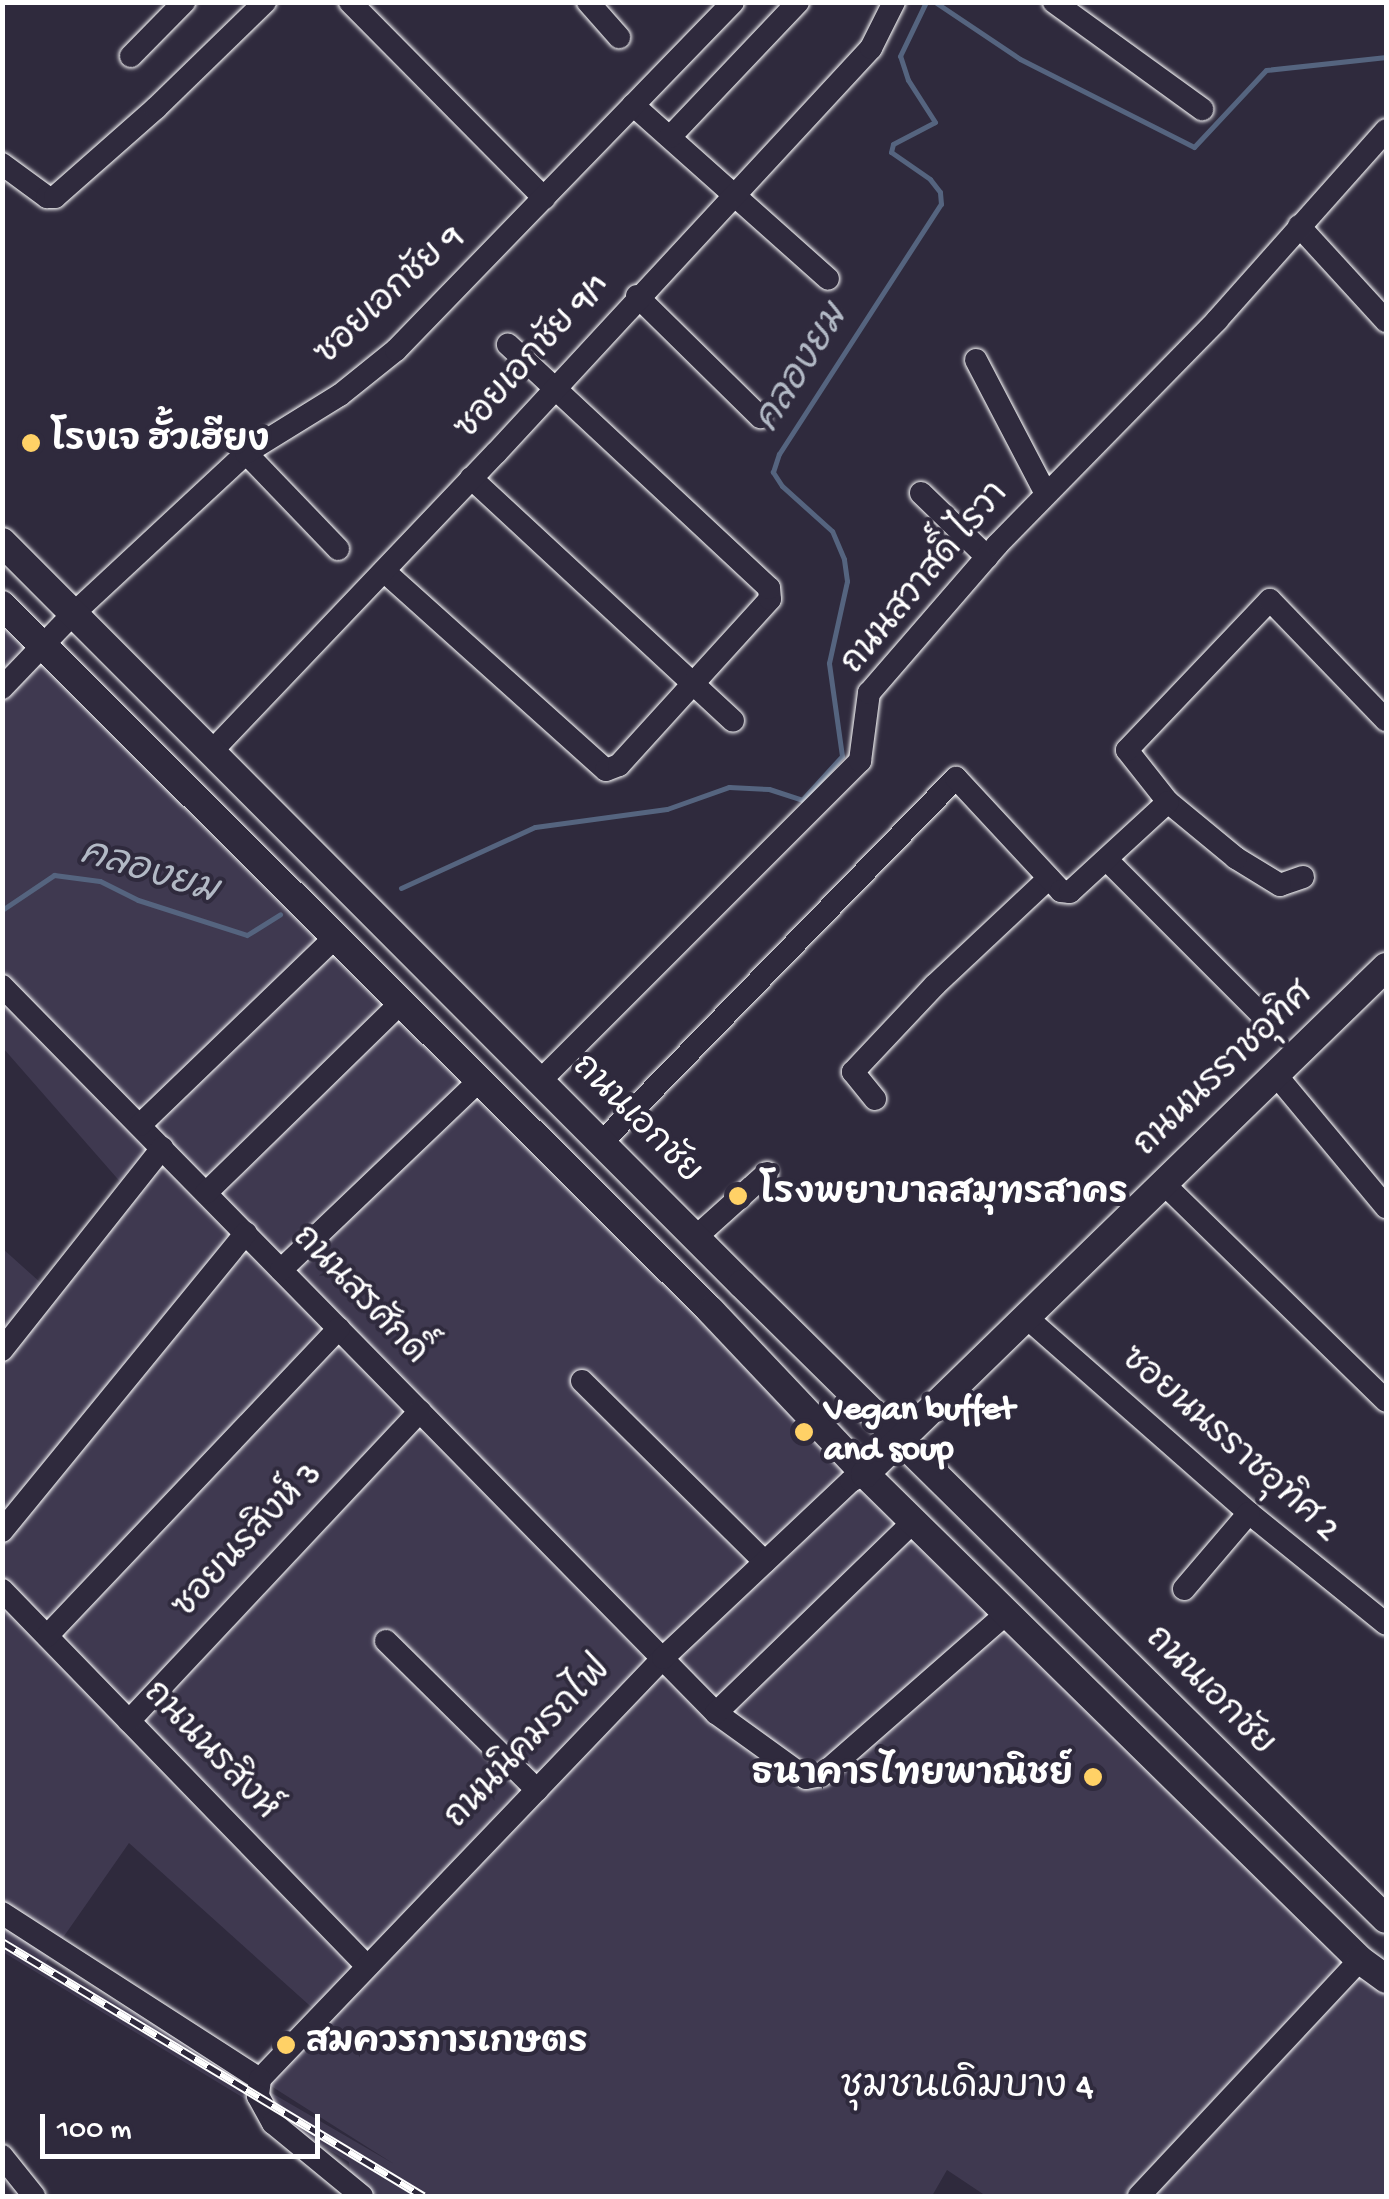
<!DOCTYPE html>
<html>
<head>
<meta charset="utf-8">
<style>
  body { margin:0 }
  #map { position:relative; width:1389px; height:2199px; overflow:hidden; background:#2f2a3d; font-family:"Gochi Hand","Playpen Sans Thai",sans-serif }
  div>[style] { position:absolute }
  [style*='--x'] { left:calc(var(--x)*1px); top:calc(var(--y)*1px); width:calc(var(--w)*1px); rotate:calc(var(--a)*1deg) }
  .built>* { inset:0; background:#3f3950 }
  .stream>* { height:5px; margin:-2.5px; padding:0 2.5px; transform-origin:2.5px; border-radius:2.5px; background:#55647f }
  .roads { filter:drop-shadow(0 0 2px #fff) drop-shadow(0 0 2px #fff) }
  .minor>* { height:22px; margin:-11px; padding:0 11px; transform-origin:11px; border-radius:11px; background:#2f2a3d }
  .major>* { height:28px; margin:-14px; padding:0 14px; transform-origin:14px; border-radius:14px; background:#2f2a3d }
  .rail>* { height:9px; margin-top:-4.5px; transform-origin:0; background:repeating-linear-gradient(90deg,#2f2a3d 0 15px,#fff 0 30px); box-sizing:border-box; border-block:2px solid #fff }
  .dots>* { width:28px; height:28px; translate:-50% -50%; box-sizing:border-box; border:5px solid #2f2a3d; border-radius:50% }
  span { translate:-50% -50%; white-space:nowrap; text-align:center; line-height:1.15; -webkit-text-stroke:8px #2f2a3d; paint-order:stroke }
  .street-label { font-size:35px; color:#fff }
  .poi-label { font-size:35px; color:#fff; font-weight:700 }
  .left { translate:0 -50%; text-align:left }
  .right { translate:-100% -50%; text-align:right }
  .water-label { font-size:38px; color:#b2b9c5; font-style:italic }
  .neighbourhood-label { font-size:38px; color:#fff }
  .frame { position:absolute; inset:0; border:5px solid #fff; pointer-events:none }
  .scale { position:absolute; left:40px; top:2114px; width:280px; height:45px; box-sizing:border-box; border:5px solid #fff; border-top:0; padding-left:12px; font-size:30px; line-height:35px; white-space:nowrap; color:#fff; -webkit-text-stroke:8px #2f2a3d; paint-order:stroke }
</style>
</head>
<body>
<div id="map">
  <div class="built">
    <div style="clip-path:polygon(evenodd,2px 605px,1386px 1979px,1386px 2196px,986px 2196px,947px 2170px,932px 2196px,379px 2196px,351px 2179px,349px 2162px,3px 1952px,3px 1249px,51px 1292px,130px 1193px,3px 1048px,2px 605px,129px 1843px,318px 2013px,260px 2079px,394px 2164px,46px 1962px,129px 1843px)"></div>
  </div>
  <div class="stream">
    <div style="--x:935;--y:2;--w:102;--a:33.8"></div>
    <div style="--x:1020;--y:59;--w:195;--a:26.8"></div>
    <div style="--x:1194;--y:147;--w:105;--a:-46.9"></div>
    <div style="--x:1266;--y:70;--w:121;--a:-6.2"></div>
    <div style="--x:401;--y:888;--w:147;--a:-24.5"></div>
    <div style="--x:535;--y:827;--w:133;--a:-7.8"></div>
    <div style="--x:667;--y:809;--w:66;--a:-19.5"></div>
    <div style="--x:729;--y:787;--w:40;--a:2.9"></div>
    <div style="--x:769;--y:789;--w:35;--a:18"></div>
    <div style="--x:802;--y:800;--w:59;--a:-47.7"></div>
    <div style="--x:842;--y:756;--w:94;--a:-98"></div>
    <div style="--x:829;--y:663;--w:84;--a:-77.6"></div>
    <div style="--x:847;--y:581;--w:22;--a:-98"></div>
    <div style="--x:844;--y:559;--w:30;--a:-113"></div>
    <div style="--x:832;--y:531;--w:67;--a:-138"></div>
    <div style="--x:782;--y:486;--w:17;--a:-123"></div>
    <div style="--x:773;--y:472;--w:19;--a:-72"></div>
    <div style="--x:779;--y:454;--w:298;--a:-57.1"></div>
    <div style="--x:941;--y:204;--w:12;--a:-95"></div>
    <div style="--x:940;--y:192;--w:16;--a:-128"></div>
    <div style="--x:930;--y:179;--w:47;--a:-145.3"></div>
    <div style="--x:891;--y:152;--w:8;--a:-76"></div>
    <div style="--x:893;--y:144;--w:47;--a:-27.6"></div>
    <div style="--x:935;--y:122;--w:50;--a:-122.7"></div>
    <div style="--x:908;--y:80;--w:25;--a:-108"></div>
    <div style="--x:900;--y:56;--w:60;--a:-64.3"></div>
    <div style="--x:2;--y:910;--w:63;--a:-33.9"></div>
    <div style="--x:54;--y:875;--w:46;--a:7.4"></div>
    <div style="--x:100;--y:881;--w:42;--a:26.6"></div>
    <div style="--x:138;--y:900;--w:114;--a:17.8"></div>
    <div style="--x:247;--y:935;--w:39;--a:-32"></div>
  </div>
  <div class="roads">
    <div class="minor">
      <div style="--x:350;--y:2;--w:276;--a:45.3"></div>
      <div style="--x:588;--y:2;--w:47;--a:48.5"></div>
      <div style="--x:1054;--y:2;--w:183;--a:35.9"></div>
      <div style="--x:131;--y:56;--w:76;--a:-45.5"></div>
      <div style="--x:633;--y:105;--w:261;--a:41.7"></div>
      <div style="--x:670;--y:137;--w:186;--a:-46.5"></div>
      <div style="--x:2;--y:164;--w:56;--a:36.3"></div>
      <div style="--x:47;--y:197;--w:8;--a:0"></div>
      <div style="--x:55;--y:197;--w:135;--a:-41.4"></div>
      <div style="--x:156;--y:108;--w:152;--a:-44.2"></div>
      <div style="--x:1299;--y:226;--w:129;--a:47.5"></div>
      <div style="--x:637;--y:296;--w:173;--a:44.5"></div>
      <div style="--x:976;--y:360;--w:151;--a:62.4"></div>
      <div style="--x:246;--y:453;--w:133;--a:46.2"></div>
      <div style="--x:471;--y:478;--w:357;--a:42.8"></div>
      <div style="--x:921;--y:493;--w:92;--a:44.1"></div>
      <div style="--x:384;--y:571;--w:298;--a:41.9"></div>
      <div style="--x:606;--y:770;--w:14;--a:-21"></div>
      <div style="--x:619;--y:765;--w:224;--a:-47.7"></div>
      <div style="--x:770;--y:599;--w:11;--a:-95"></div>
      <div style="--x:769;--y:588;--w:357;--a:-137"></div>
      <div style="--x:2;--y:688;--w:103;--a:-46.2"></div>
      <div style="--x:73;--y:614;--w:236;--a:-42.9"></div>
      <div style="--x:246;--y:453;--w:110;--a:-31.7"></div>
      <div style="--x:340;--y:395;--w:72;--a:-38.8"></div>
      <div style="--x:396;--y:350;--w:484;--a:-45.9"></div>
      <div style="--x:212;--y:751;--w:412;--a:-46.4"></div>
      <div style="--x:496;--y:453;--w:552;--a:-47.2"></div>
      <div style="--x:871;--y:48;--w:51;--a:-63.4"></div>
      <div style="--x:1107;--y:860;--w:222;--a:45"></div>
      <div style="--x:1303;--y:877;--w:24;--a:161"></div>
      <div style="--x:1280;--y:885;--w:52;--a:-148.5"></div>
      <div style="--x:1236;--y:858;--w:88;--a:-140.5"></div>
      <div style="--x:1168;--y:802;--w:66;--a:-128.3"></div>
      <div style="--x:1127;--y:750;--w:207;--a:-46.4"></div>
      <div style="--x:1270;--y:600;--w:167;--a:46"></div>
      <div style="--x:2;--y:986;--w:1019;--a:45.52"></div>
      <div style="--x:716;--y:1713;--w:111;--a:35.8"></div>
      <div style="--x:806;--y:1778;--w:16;--a:-11"></div>
      <div style="--x:822;--y:1775;--w:247;--a:-41.2"></div>
      <div style="--x:1276;--y:1075;--w:172;--a:50.2"></div>
      <div style="--x:542;--y:1079;--w:450;--a:-45"></div>
      <div style="--x:860;--y:761;--w:69;--a:-82.5"></div>
      <div style="--x:869;--y:693;--w:196;--a:-49.1"></div>
      <div style="--x:997;--y:545;--w:315;--a:-45.6"></div>
      <div style="--x:1217;--y:320;--w:254;--a:-48.3"></div>
      <div style="--x:875;--y:1099;--w:35;--a:-129"></div>
      <div style="--x:853;--y:1072;--w:120;--a:-46.7"></div>
      <div style="--x:935;--y:985;--w:156;--a:-43.2"></div>
      <div style="--x:140;--y:1125;--w:269;--a:-43.9"></div>
      <div style="--x:602;--y:1142;--w:508;--a:-45.8"></div>
      <div style="--x:956;--y:778;--w:154;--a:47.1"></div>
      <div style="--x:1061;--y:891;--w:9;--a:6"></div>
      <div style="--x:1070;--y:892;--w:133;--a:-42.6"></div>
      <div style="--x:1164;--y:1184;--w:310;--a:44.3"></div>
      <div style="--x:206;--y:1193;--w:271;--a:-44.3"></div>
      <div style="--x:697;--y:1236;--w:94;--a:-42"></div>
      <div style="--x:281;--y:1270;--w:272;--a:-43.7"></div>
      <div style="--x:1026;--y:1317;--w:297;--a:41.3"></div>
      <div style="--x:1249;--y:1513;--w:176;--a:39"></div>
      <div style="--x:2;--y:1350;--w:258;--a:-51.6"></div>
      <div style="--x:582;--y:1381;--w:257;--a:44.7"></div>
      <div style="--x:2;--y:1531;--w:385;--a:-50.7"></div>
      <div style="--x:1184;--y:1589;--w:100;--a:-49.5"></div>
      <div style="--x:2;--y:1590;--w:521;--a:45.86"></div>
      <div style="--x:47;--y:1636;--w:424;--a:-46.5"></div>
      <div style="--x:386;--y:1641;--w:212;--a:44.6"></div>
      <div style="--x:716;--y:1713;--w:276;--a:-44.1"></div>
      <div style="--x:129;--y:1721;--w:425;--a:-46.8"></div>
      <div style="--x:2;--y:1913;--w:307;--a:32.8"></div>
      <div style="--x:260;--y:2079;--w:583;--a:-46.25"></div>
      <div style="--x:663;--y:1658;--w:258;--a:-43.3"></div>
      <div style="--x:851;--y:1481;--w:16;--a:-27"></div>
      <div style="--x:260;--y:2079;--w:17;--a:97"></div>
      <div style="--x:258;--y:2096;--w:31;--a:61"></div>
      <div style="--x:273;--y:2123;--w:115;--a:39.4"></div>
      <div style="--x:2;--y:2156;--w:51;--a:51.3"></div>
      <div style="--x:1139;--y:2196;--w:323;--a:-46.9"></div>
    </div>
    <div class="major">
      <div style="--x:2;--y:542;--w:1048;--a:45.08"></div>
      <div style="--x:742;--y:1284;--w:904;--a:44.6"></div>
      <div style="--x:2;--y:605;--w:1001;--a:44.88"></div>
      <div style="--x:711;--y:1311;--w:224;--a:46.6"></div>
      <div style="--x:865;--y:1474;--w:694;--a:44.47"></div>
      <div style="--x:1360;--y:1960;--w:32;--a:36"></div>
      <div style="--x:865;--y:1474;--w:727;--a:-44.22"></div>
    </div>
  </div>
  <div class="rail">
    <div style="--x:2;--y:1942;--w:492;--a:31.1"></div>
  </div>
  <div class="dots">
    <div style="left:31px;top:443px;background:#ffd166"></div>
    <div style="left:738px;top:1196px;background:#ffd166"></div>
    <div style="left:804px;top:1432px;background:#ffd166"></div>
    <div style="left:1093px;top:1777px;background:#ffd166"></div>
    <div style="left:286px;top:2045px;background:#ffd166"></div>
  </div>
  <div class="street-label">
    <span style="left:391px;top:297px;rotate:-43deg">ซอยเอกชัย 9</span>
    <span style="left:534px;top:358px;rotate:-48deg">ซอยเอกชัย 9/1</span>
    <span style="left:927px;top:580px;rotate:-50deg">ถนนสวาสดิ์ ไรวา</span>
    <span style="left:1225px;top:1072px;rotate:-44deg">ถนนนรราชอุทิศ</span>
    <span style="left:635px;top:1121px;rotate:45deg">ถนนเอกชัย</span>
    <span style="left:358px;top:1297px;rotate:46deg">ถนนสรศักดิ์</span>
    <span style="left:1228px;top:1446px;rotate:41deg">ซอยนนรราชอุทิศ 2</span>
    <span style="left:249px;top:1542px;rotate:-47deg">ซอยนรสิงห์ 3</span>
    <span style="left:1208px;top:1693px;rotate:45deg">ถนนเอกชัย</span>
    <span style="left:530px;top:1745px;rotate:-46deg">ถนนนิคมรถไฟ</span>
    <span style="left:209px;top:1753px;rotate:46deg">ถนนนรสิงห์</span>
  </div>
  <div class="poi-label">
    <span class="left" style="left:51px;top:443px">โรงเจ ฮั้วเฮียง</span>
    <span class="left" style="left:760px;top:1196px">โรงพยาบาลสมุทรสาคร</span>
    <span class="left" style="left:824px;top:1432px">Vegan buffet<br>and soup</span>
    <span class="right" style="left:1073px;top:1777px">ธนาคารไทยพาณิชย์</span>
    <span class="left" style="left:306px;top:2045px">สมควรการเกษตร</span>
  </div>
  <div class="water-label">
    <span style="left:804px;top:370px;rotate:-58deg">คลองยม</span>
    <span style="left:148px;top:875px;rotate:17deg">คลองยม</span>
  </div>
  <div class="neighbourhood-label">
    <span style="left:967px;top:2090px">ชุมชนเดิมบาง 4</span>
  </div>
  <div class="frame"></div>
  <div class="scale">100 m</div>
</div>
</body>
</html>
